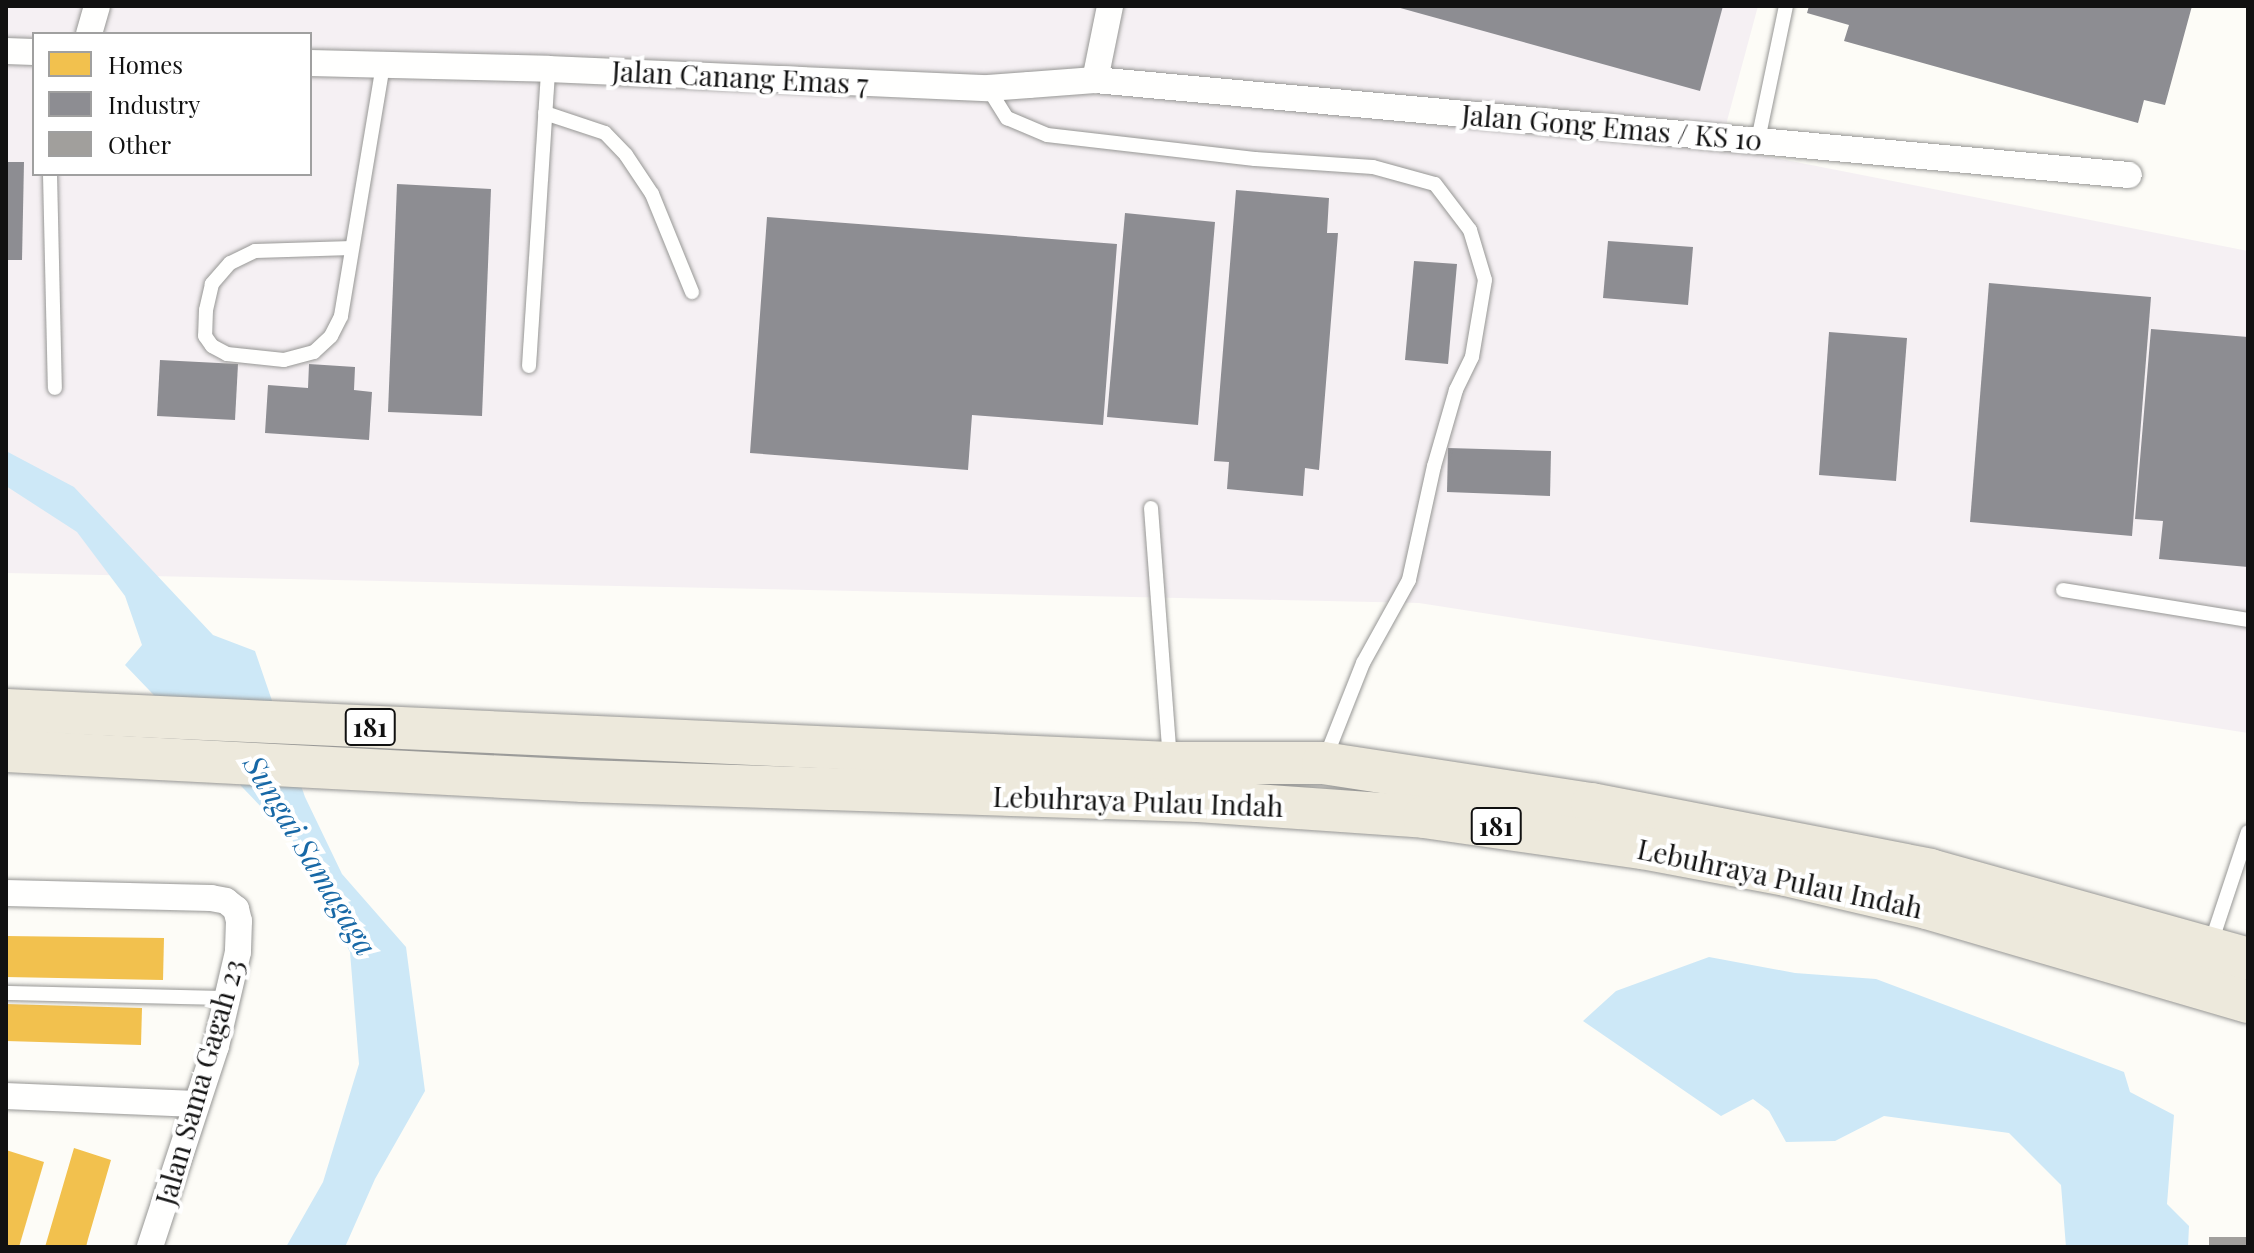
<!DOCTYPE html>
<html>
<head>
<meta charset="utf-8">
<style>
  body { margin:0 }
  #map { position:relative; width:2254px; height:1253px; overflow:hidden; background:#fdfcf7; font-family:"Playfair Display",serif }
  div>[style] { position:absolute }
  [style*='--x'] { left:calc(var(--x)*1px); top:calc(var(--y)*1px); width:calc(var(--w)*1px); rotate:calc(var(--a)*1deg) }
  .industrial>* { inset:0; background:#f5f0f3 }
  .water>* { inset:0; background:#cde8f7 }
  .homes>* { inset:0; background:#f2c14e }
  .industry>* { inset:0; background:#8d8d92 }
  .building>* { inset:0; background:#a19f9c }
  .roads { filter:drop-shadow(0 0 2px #979795) drop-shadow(0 0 2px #979795) }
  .lane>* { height:14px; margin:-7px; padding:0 7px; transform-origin:7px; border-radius:7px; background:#fffffe }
  .street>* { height:26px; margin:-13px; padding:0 13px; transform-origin:13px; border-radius:13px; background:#fffffe }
  .primary>* { height:42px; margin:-21px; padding:0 21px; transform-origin:21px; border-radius:21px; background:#ede9dc }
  span { translate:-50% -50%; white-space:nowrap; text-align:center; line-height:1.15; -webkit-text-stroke:8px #fff; paint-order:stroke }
  .shield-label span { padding:2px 6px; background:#fff; border:2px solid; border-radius:6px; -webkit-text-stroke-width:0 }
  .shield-label { font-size:26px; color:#111; font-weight:700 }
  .street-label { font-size:28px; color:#111 }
  .water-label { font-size:30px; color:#1768a6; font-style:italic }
  .frame { position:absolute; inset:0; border:8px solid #111; pointer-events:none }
  .legend { position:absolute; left:32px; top:32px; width:280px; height:144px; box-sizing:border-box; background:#fff; border:2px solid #a0a0a0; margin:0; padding:10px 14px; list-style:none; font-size:24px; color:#111 }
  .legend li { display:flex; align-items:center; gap:16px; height:40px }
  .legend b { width:40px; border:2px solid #a0a0a0 }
</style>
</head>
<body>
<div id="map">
  <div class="industrial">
    <div style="clip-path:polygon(evenodd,6px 6px,1758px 6px,1720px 147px,2248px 251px,2248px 733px,1419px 603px,6px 573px,6px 6px,34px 34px,310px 34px,310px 174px,34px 174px,34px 34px)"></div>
  </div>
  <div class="water">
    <div style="clip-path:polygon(6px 451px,74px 487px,213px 635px,255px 651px,305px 797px,342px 874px,406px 947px,425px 1091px,375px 1179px,345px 1247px,286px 1247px,323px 1182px,359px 1064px,350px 952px,292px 839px,125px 665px,142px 645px,125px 596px,77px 532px,6px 486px)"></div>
    <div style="clip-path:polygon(1709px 957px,1795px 973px,1876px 979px,2124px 1072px,2130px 1092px,2174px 1115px,2167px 1204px,2189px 1226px,2188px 1247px,2066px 1247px,2061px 1185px,2009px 1133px,1884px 1116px,1835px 1141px,1786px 1142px,1769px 1111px,1753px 1099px,1721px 1116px,1583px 1021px,1616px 991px)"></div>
  </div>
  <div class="homes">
    <div style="clip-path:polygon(6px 936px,164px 938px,163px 980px,6px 977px)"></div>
    <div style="clip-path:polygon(6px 1004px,142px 1008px,141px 1045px,6px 1041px)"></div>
    <div style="clip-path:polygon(74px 1148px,111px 1160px,88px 1239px,86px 1247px,45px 1247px)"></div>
    <div style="clip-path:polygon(6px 1150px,44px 1162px,19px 1247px,6px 1247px)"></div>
  </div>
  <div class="industry">
    <div style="clip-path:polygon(1393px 6px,1723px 6px,1700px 91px)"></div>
    <div style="clip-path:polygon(1809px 6px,2192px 6px,2165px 105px,2144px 100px,2138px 123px,1844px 41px,1849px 25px,1807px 13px)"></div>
    <div style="clip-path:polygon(6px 162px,24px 162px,22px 260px,6px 260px)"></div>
    <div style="clip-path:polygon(397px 184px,491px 189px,482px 416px,388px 412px)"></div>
    <div style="clip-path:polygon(1236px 190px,1329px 198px,1327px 233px,1338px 233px,1319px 470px,1305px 468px,1303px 496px,1227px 489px,1229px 462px,1214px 461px)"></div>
    <div style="clip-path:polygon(1125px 213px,1215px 222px,1198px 425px,1107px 417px)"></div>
    <div style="clip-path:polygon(767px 217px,1117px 244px,1103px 425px,972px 415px,968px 470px,750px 453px)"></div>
    <div style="clip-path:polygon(1608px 241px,1693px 247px,1688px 305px,1603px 298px)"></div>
    <div style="clip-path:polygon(1414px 261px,1457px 264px,1448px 364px,1405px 360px)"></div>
    <div style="clip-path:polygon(1989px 283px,2151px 297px,2132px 536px,1970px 522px)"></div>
    <div style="clip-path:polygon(2151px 329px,2248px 337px,2248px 567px,2159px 559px,2163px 521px,2135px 519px)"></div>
    <div style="clip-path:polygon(1829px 332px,1907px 338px,1896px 481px,1819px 475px)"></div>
    <div style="clip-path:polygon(160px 360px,238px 364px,235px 420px,157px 416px)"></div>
    <div style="clip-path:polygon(309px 364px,355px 367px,354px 390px,372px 392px,369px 440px,265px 433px,268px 385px,308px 388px)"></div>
    <div style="clip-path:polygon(1448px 448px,1551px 451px,1550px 496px,1447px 492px)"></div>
  </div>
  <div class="building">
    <div style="clip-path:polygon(2209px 1237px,2248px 1237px,2248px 1247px,2209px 1247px)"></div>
  </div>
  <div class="roads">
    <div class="lane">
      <div style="--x:988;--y:88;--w:36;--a:58"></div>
      <div style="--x:1007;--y:118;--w:43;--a:23"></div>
      <div style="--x:1047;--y:135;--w:209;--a:6.6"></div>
      <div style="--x:1255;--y:159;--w:118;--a:3.9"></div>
      <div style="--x:1373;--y:167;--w:64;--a:15.3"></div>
      <div style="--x:1435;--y:184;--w:58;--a:52.7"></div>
      <div style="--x:1470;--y:230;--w:52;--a:73.3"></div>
      <div style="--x:1485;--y:280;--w:78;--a:99.6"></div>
      <div style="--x:1472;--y:357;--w:37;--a:116"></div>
      <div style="--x:1456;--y:390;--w:79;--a:106.1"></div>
      <div style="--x:1434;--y:466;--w:117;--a:102.4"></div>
      <div style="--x:1409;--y:580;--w:95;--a:119"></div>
      <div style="--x:1363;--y:663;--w:103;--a:111.6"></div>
      <div style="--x:545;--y:113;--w:63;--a:18.4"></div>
      <div style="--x:605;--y:133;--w:30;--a:46"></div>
      <div style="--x:626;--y:155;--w:47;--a:56.3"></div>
      <div style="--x:652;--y:194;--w:106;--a:67.8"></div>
      <div style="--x:1758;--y:140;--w:137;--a:-78.2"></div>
      <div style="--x:50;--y:174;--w:214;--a:88.7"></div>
      <div style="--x:352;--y:248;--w:97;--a:178.2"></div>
      <div style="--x:255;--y:251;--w:28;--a:154"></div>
      <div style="--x:230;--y:263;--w:28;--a:131"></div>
      <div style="--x:212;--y:284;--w:27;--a:103"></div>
      <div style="--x:206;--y:310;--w:26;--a:92"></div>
      <div style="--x:205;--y:336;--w:12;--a:55"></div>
      <div style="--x:212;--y:346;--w:17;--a:28"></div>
      <div style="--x:227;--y:354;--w:57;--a:6"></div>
      <div style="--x:284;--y:360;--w:31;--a:-15"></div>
      <div style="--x:314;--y:352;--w:23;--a:-43"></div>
      <div style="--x:331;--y:336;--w:22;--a:-63"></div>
      <div style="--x:341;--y:316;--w:254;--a:-80.5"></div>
      <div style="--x:529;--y:366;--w:298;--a:-86.3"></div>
      <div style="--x:1151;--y:508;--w:252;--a:85.7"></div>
      <div style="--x:2063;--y:590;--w:187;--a:9.2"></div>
      <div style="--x:2210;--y:946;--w:120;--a:-71.6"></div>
      <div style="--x:6;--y:993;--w:221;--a:1.3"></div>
    </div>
    <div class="street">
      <div style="--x:89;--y:34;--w:29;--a:-74"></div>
      <div style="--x:6;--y:51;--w:28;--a:2"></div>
      <div style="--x:310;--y:63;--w:238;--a:1.4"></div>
      <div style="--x:548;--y:69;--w:440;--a:2.5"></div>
      <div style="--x:988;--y:88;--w:41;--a:-4.2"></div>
      <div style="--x:1029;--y:85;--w:66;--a:-4.3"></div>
      <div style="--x:1095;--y:80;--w:76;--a:-78.5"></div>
      <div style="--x:1095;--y:80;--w:1038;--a:5.25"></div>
      <div style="--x:6;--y:893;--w:205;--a:1.4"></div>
      <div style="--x:211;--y:898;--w:15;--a:11"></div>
      <div style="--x:226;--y:901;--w:13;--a:39"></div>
      <div style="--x:236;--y:909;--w:12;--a:76"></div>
      <div style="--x:239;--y:921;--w:31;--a:92"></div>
      <div style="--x:238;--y:952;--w:97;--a:103.2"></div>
      <div style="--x:216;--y:1046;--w:212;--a:108.2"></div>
      <div style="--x:6;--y:1096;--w:189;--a:2.4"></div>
    </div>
    <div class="primary">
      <div style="--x:6;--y:710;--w:1165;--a:2.61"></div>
      <div style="--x:1170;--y:763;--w:153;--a:0"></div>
      <div style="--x:1323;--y:763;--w:272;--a:8.7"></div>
      <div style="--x:1592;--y:804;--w:344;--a:11"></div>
      <div style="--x:1930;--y:870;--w:330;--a:15.6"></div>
      <div style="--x:6;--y:751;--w:578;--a:2.98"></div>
      <div style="--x:583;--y:781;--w:615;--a:1.86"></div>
      <div style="--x:1198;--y:801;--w:227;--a:4"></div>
      <div style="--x:1424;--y:817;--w:221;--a:8.1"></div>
      <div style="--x:1643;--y:848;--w:146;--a:10.7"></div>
      <div style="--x:1786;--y:875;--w:145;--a:13.2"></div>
      <div style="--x:1927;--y:908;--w:334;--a:16.3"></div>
    </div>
  </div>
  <div class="shield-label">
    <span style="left:370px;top:727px">181</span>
    <span style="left:1496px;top:826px">181</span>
  </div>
  <div class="street-label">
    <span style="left:740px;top:77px;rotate:3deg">Jalan Canang Emas 7</span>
    <span style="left:1612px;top:127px;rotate:5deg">Jalan Gong Emas / KS 10</span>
    <span style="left:1138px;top:801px;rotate:2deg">Lebuhraya Pulau Indah</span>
    <span style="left:1780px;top:878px;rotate:12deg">Lebuhraya Pulau Indah</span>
    <span style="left:199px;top:1082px;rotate:-74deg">Jalan Sama Gagah 23</span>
  </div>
  <div class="water-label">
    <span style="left:311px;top:855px;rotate:59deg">Sungai Samagaga</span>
  </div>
  <div class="frame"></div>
  <ul class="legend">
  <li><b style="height:22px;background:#f2c14e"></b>Homes</li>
  <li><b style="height:22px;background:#8d8d92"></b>Industry</li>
  <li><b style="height:22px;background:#a19f9c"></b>Other</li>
  </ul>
</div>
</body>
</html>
